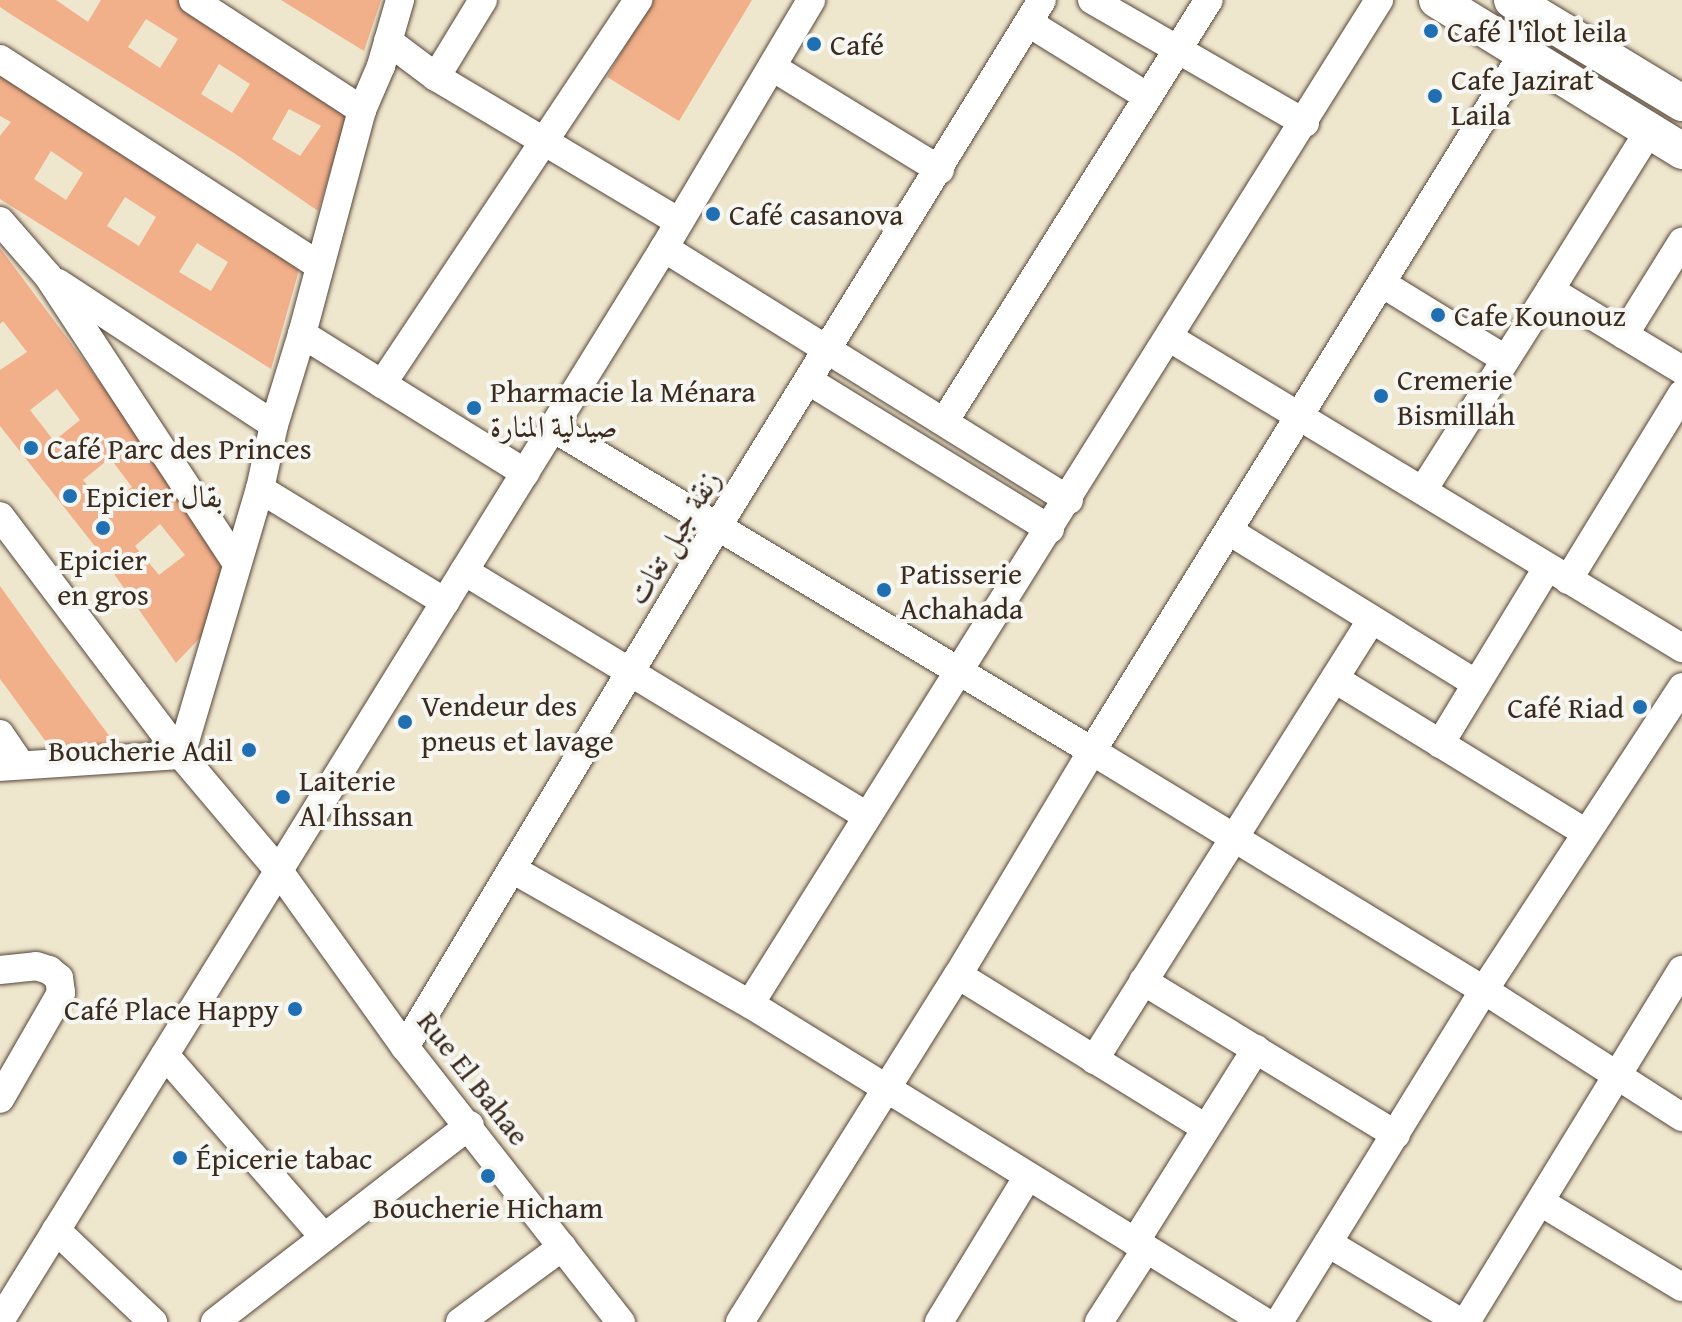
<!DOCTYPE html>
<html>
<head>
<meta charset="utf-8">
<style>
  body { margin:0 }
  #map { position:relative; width:1682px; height:1322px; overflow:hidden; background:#efe6ce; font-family:"Gentium Book Plus",Amiri,serif }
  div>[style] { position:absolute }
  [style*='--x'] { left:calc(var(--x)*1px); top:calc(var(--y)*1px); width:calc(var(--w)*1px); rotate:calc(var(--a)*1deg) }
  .building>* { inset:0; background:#f1af8a }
  .roads { filter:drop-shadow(0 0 2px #564638) drop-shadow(0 0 2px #564638) }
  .minor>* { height:28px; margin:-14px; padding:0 14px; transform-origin:14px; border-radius:14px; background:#fff }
  .tertiary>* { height:36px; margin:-18px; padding:0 18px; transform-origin:18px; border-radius:18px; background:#fff }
  .dots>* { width:22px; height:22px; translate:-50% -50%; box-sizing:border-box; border:4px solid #f6f6f2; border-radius:50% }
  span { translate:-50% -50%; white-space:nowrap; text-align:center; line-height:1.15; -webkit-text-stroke:8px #f6f6f2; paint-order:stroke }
  .poi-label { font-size:30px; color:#3b2a1e }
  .left { translate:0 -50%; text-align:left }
  .right { translate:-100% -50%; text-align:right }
  .street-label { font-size:30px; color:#3b2a1e }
</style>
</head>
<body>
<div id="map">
  <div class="building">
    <div style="clip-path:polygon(evenodd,0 0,56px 0,88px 22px,101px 0,186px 0,350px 107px,318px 211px,234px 153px,15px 17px,0 7px,0 0,146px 19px,178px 39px,160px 68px,128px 47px,146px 19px,0 0,219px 64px,250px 84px,232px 113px,201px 94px,219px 64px,0 0,289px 109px,321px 126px,300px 156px,272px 139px,289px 109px)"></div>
    <div style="clip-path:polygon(281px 0,381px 0,364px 51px)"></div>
    <div style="clip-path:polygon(652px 0,752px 0,679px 121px,607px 77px)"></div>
    <div style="clip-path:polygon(evenodd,0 74px,267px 244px,299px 270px,271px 369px,0 199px,0 136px,11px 122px,0 116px,0 74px,51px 151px,83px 173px,66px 200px,34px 179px,51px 151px,0 74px,125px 197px,156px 217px,139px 246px,107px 226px,125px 197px,0 74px,197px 243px,228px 262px,211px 291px,179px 272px,197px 243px)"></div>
    <div style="clip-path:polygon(evenodd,0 248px,227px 553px,211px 626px,176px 663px,94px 545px,0 426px,0 370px,27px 352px,3px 321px,0 324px,0 248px,57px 389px,80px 420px,54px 441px,30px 410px,57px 389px,0 248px,110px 458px,132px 487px,106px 508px,83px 480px,110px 458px,0 248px,160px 524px,185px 555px,159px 575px,135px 546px,160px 524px)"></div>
    <div style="clip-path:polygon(0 586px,50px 656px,116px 745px,52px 750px,6px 687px,0 679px)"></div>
  </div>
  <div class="roads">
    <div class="minor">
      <div style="--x:193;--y:0;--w:202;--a:33.1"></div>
      <div style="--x:1092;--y:0;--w:246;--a:30"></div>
      <div style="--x:1029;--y:23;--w:140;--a:31.9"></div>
      <div style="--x:388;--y:41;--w:60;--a:36.9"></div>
      <div style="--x:436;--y:77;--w:283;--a:30.8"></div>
      <div style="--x:0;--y:59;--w:381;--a:32.9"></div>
      <div style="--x:772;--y:67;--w:197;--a:31.5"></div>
      <div style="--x:436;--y:77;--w:90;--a:-58.6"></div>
      <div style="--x:0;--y:221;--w:73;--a:48.9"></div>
      <div style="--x:48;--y:276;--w:344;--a:56.7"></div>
      <div style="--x:664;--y:248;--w:477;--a:31.9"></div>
      <div style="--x:58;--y:283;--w:258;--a:33.3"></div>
      <div style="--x:1383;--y:284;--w:143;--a:31.6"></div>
      <div style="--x:1550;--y:290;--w:187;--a:-58.1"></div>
      <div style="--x:302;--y:334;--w:263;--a:31.9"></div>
      <div style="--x:1624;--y:335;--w:110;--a:-58.1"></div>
      <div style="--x:1170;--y:338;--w:599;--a:31.19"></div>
      <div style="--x:809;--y:381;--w:283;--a:31.6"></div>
      <div style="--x:382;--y:384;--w:462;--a:-56.3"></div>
      <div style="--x:944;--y:422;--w:498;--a:-57.9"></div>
      <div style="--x:553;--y:428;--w:628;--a:30.93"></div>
      <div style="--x:1092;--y:751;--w:459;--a:31.4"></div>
      <div style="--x:1484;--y:990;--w:235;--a:32.7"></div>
      <div style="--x:260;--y:489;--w:217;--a:31.4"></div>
      <div style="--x:1423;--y:490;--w:237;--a:-57.6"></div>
      <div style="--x:1550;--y:290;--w:154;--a:31.2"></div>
      <div style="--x:0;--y:516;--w:300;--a:52.9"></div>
      <div style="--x:181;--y:755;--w:152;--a:49.8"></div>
      <div style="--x:279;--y:871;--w:216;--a:54.4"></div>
      <div style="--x:405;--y:1047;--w:350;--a:51.9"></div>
      <div style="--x:1229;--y:531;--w:291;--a:31.7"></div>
      <div style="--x:464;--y:571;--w:470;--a:31.3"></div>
      <div style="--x:1568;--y:580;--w:218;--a:-58.5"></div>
      <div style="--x:1335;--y:679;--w:294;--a:31.5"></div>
      <div style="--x:0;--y:734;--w:37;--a:56"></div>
      <div style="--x:1440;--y:744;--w:206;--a:-58.7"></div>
      <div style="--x:0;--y:767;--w:181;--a:-3.8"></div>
      <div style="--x:181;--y:755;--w:277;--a:-73.5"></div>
      <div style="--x:260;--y:489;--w:66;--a:-77.7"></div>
      <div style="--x:274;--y:425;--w:95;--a:-72.9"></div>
      <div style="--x:302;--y:334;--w:232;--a:-75"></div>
      <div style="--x:362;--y:110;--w:48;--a:-66.6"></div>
      <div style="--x:381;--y:66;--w:69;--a:-73.9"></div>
      <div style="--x:512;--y:869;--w:274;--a:29.6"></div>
      <div style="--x:750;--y:1004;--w:605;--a:31.69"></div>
      <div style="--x:0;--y:970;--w:36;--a:-6"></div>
      <div style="--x:36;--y:966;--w:14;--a:17"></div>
      <div style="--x:49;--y:970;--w:13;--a:39"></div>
      <div style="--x:59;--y:978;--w:15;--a:82"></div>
      <div style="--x:61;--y:993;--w:122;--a:119.9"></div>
      <div style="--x:958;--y:975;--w:291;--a:31.7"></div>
      <div style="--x:1143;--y:981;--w:296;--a:31.3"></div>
      <div style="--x:750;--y:1004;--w:1185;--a:-57.93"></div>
      <div style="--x:405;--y:1047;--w:604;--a:-59.02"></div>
      <div style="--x:716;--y:529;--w:621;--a:-58.36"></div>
      <div style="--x:165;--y:1055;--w:242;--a:48.9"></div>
      <div style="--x:1094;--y:1060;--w:521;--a:-57.77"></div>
      <div style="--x:1542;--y:1203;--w:163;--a:31"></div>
      <div style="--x:56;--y:1230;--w:134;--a:43.5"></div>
      <div style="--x:1135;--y:1242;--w:228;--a:-57.9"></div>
      <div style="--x:1328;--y:1243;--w:154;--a:30.9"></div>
      <div style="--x:0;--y:1321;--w:1262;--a:-58.25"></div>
      <div style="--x:664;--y:248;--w:288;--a:-59.3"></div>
      <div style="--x:215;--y:1322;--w:322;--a:-37.7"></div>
      <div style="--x:460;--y:1322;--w:127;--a:-36.3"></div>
      <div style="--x:740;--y:1322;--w:410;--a:-57.9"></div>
      <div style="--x:958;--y:975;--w:261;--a:-59.1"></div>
      <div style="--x:1092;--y:751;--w:822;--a:-58.28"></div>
      <div style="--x:939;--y:1322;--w:171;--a:-58.6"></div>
      <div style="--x:1099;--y:1322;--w:87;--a:-57.2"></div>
      <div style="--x:1279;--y:1322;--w:390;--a:-58.3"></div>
      <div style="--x:1484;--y:990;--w:362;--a:-56.8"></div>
      <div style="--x:1466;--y:1322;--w:413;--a:-58.5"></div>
    </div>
    <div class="tertiary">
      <div style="--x:1437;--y:0;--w:288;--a:31.6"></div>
      <div style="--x:1512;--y:0;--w:199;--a:31.2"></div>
    </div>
  </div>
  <div class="dots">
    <div style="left:1431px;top:31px;background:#1f6fb2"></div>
    <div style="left:814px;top:44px;background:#1f6fb2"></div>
    <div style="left:1435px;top:96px;background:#1f6fb2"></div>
    <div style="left:713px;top:214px;background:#1f6fb2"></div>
    <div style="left:1438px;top:315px;background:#1f6fb2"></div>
    <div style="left:1381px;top:396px;background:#1f6fb2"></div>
    <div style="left:474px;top:408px;background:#1f6fb2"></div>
    <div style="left:31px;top:448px;background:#1f6fb2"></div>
    <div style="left:70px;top:496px;background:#1f6fb2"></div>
    <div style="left:103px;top:528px;background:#1f6fb2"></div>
    <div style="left:884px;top:590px;background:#1f6fb2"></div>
    <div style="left:1640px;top:707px;background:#1f6fb2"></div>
    <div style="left:405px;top:722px;background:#1f6fb2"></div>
    <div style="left:249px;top:750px;background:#1f6fb2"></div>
    <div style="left:283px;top:797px;background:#1f6fb2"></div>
    <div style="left:295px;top:1009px;background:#1f6fb2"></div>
    <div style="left:180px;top:1158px;background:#1f6fb2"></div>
    <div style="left:488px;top:1176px;background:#1f6fb2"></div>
  </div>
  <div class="poi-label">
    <span class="left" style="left:1447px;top:31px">Café l'îlot leila</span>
    <span class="left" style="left:830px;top:44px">Café</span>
    <span class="left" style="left:1451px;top:96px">Cafe Jazirat<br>Laila</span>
    <span class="left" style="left:729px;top:214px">Café casanova</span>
    <span class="left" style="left:1454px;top:315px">Cafe Kounouz</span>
    <span class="left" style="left:1397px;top:396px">Cremerie<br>Bismillah</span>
    <span class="left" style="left:490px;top:408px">Pharmacie la Ménara<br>صيدلية المنارة</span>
    <span class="left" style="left:47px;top:448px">Café Parc des Princes</span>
    <span class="left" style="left:86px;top:496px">Epicier بقال</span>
    <span style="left:103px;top:576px">Epicier<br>en gros</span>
    <span class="left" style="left:900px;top:590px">Patisserie<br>Achahada</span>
    <span class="left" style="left:421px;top:722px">Vendeur des<br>pneus et lavage</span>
    <span class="right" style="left:1624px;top:707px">Café Riad</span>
    <span class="right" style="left:233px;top:750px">Boucherie Adil</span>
    <span class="left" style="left:299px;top:797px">Laiterie<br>Al Ihssan</span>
    <span class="right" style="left:279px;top:1009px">Café Place Happy</span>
    <span class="left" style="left:196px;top:1158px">Épicerie tabac</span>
    <span style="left:488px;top:1207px">Boucherie Hicham</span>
  </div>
  <div class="street-label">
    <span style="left:673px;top:537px;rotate:-59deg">زنقة جبل تغات</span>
    <span style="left:474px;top:1078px;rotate:52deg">Rue El Bahae</span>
  </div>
</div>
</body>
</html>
